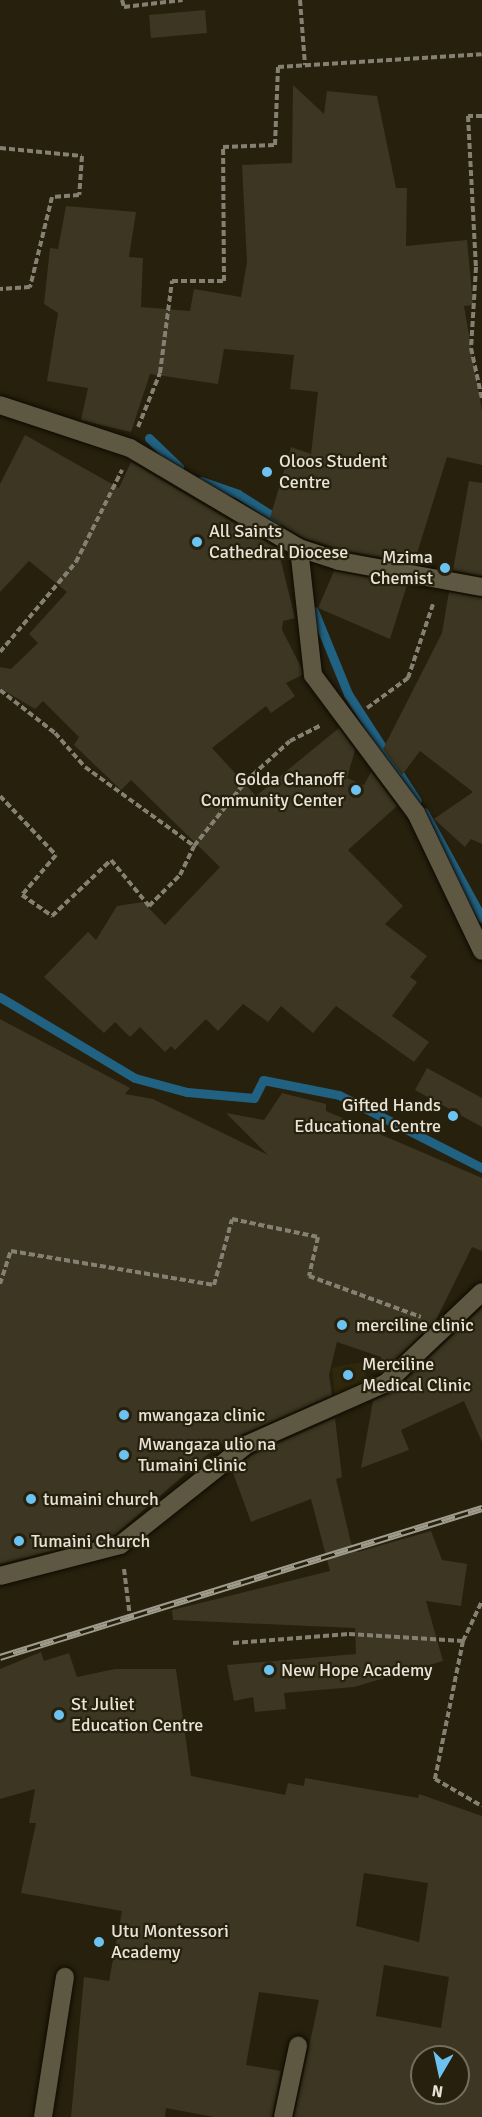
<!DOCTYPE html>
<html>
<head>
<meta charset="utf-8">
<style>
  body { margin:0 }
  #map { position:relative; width:482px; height:2117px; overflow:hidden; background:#26200d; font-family:Signika,sans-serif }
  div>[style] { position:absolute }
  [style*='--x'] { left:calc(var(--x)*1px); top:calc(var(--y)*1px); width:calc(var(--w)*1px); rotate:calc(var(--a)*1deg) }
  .built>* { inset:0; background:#30280d }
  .stream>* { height:9px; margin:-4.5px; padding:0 4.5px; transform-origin:4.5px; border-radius:4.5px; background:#216181 }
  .building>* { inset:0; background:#3c3622 }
  .path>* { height:4px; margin-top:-2px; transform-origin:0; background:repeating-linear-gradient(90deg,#858071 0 6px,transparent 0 9px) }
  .roads { filter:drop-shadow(0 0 2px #0f0a00) drop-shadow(0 0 2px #0f0a00) }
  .minor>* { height:18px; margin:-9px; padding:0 9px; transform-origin:9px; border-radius:9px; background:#5e5742 }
  .rail>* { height:7px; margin-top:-3.5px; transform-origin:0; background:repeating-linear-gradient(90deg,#26200d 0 14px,#a09c8d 0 28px); box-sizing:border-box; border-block:2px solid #a09c8d }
  .dots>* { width:16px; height:16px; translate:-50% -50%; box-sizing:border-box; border:3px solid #26200d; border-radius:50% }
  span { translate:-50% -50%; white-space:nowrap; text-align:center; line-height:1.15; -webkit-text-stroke:4.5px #26200d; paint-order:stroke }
  .poi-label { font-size:18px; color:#e7e3d7 }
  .left { translate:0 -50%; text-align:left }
  .right { translate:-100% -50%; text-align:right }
  .north { position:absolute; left:410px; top:2045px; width:60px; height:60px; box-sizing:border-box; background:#26200d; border:2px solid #736e5e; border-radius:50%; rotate:189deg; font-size:16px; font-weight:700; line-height:24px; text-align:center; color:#e7e3d7 }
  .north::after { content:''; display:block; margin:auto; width:21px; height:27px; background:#6cc3f2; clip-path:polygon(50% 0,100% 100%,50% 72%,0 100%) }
</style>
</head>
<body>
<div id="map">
  <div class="built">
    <div style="clip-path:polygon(362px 1362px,369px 1386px,335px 1396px,332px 1368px)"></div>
  </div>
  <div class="stream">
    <div style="--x:149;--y:438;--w:42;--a:44"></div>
    <div style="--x:201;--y:481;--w:39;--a:19"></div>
    <div style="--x:238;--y:494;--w:49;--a:32.4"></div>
    <div style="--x:314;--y:611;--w:90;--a:67.7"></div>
    <div style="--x:348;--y:694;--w:127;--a:57.2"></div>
    <div style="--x:424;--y:812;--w:121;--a:61.3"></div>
    <div style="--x:0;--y:997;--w:157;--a:31"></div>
    <div style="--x:135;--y:1078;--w:54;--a:15.1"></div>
    <div style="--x:187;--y:1092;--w:67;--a:5.1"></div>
    <div style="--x:254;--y:1098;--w:20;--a:-63"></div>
    <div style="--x:263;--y:1080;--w:77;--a:11.2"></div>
    <div style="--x:339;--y:1095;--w:161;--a:27"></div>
  </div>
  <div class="building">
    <div style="clip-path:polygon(205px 10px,207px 33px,151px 38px,149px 15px)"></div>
    <div style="clip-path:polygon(293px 85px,324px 114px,327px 91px,377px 96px,396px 188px,407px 188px,406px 246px,467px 240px,473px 305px,464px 306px,482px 411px,482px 465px,447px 457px,414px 563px,342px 550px,304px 538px,270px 518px,291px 447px,311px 454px,318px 392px,290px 389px,294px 355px,224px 349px,218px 384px,150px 374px,131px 432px,81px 420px,88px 388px,47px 381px,58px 313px,44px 304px,50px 248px,58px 249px,66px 206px,136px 212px,129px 257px,143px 258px,141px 307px,190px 311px,194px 289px,241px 297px,247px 262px,242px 165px,292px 163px)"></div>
    <div style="clip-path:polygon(25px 435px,119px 488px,131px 462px,278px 549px,295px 618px,283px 621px,282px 630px,301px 667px,302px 675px,286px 683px,295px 696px,271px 713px,266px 706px,212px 748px,256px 796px,339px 728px,355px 750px,347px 778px,364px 785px,371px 772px,397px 806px,348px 850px,403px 906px,385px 924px,427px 956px,410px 977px,417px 982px,392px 1016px,429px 1042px,414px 1062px,336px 1006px,313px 1033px,281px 1006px,268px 1022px,243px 1004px,218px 1031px,206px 1019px,175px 1050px,171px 1046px,165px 1052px,140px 1027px,130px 1037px,115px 1022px,104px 1033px,44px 977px,88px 932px,96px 940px,117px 906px,143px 902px,165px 925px,220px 867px,131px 780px,121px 790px,74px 745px,79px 737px,43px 701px,35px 709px,0 688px,0 667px,11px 669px,38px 643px,29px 634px,67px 592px,29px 561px,0 592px,0 484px)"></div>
    <div style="clip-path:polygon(469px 481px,482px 483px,482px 576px,453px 570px)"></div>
    <div style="clip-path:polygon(334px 571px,407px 585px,390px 639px,318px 608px)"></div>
    <div style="clip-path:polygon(449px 592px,482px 598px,482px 844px,471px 839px,465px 847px,434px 819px,473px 792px,420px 751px,402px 775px,383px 749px,442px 633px)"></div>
    <div style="clip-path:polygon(0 1019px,130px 1088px,125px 1094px,153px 1099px,268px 1155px,226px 1113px,264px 1120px,282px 1093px,326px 1104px,326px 1111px,482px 1178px,482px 1251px,472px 1247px,436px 1320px,380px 1374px,381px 1357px,337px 1342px,329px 1375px,332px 1395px,241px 1435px,224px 1448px,222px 1442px,115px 1535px,0 1564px)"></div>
    <div style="clip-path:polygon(427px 1068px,482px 1098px,482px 1127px,415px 1090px)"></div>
    <div style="clip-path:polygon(482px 1308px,482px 1442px,464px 1401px,401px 1430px,409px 1450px,361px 1468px,373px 1401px,394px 1391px)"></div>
    <div style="clip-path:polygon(335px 1418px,342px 1477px,336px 1479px,351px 1543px,358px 1552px,431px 1531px,442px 1560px,467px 1564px,461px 1606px,426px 1601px,443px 1661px,354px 1687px,284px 1693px,286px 1709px,255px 1712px,253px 1697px,234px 1701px,227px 1665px,356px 1654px,355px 1628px,173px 1620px,172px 1610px,330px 1571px,311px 1499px,251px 1522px,232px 1470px,252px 1455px)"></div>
    <div style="clip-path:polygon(evenodd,41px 1652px,44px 1661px,69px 1653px,77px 1677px,115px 1669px,176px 1669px,191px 1776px,285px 1795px,288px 1783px,304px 1786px,305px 1778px,418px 1798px,419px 1794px,482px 1816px,482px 2117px,294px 2117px,319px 2000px,259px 1992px,246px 2065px,281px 2071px,272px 2117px,214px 2117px,166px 2108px,165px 2117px,71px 2117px,84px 1977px,109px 1981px,122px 1911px,21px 1893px,36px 1823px,29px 1823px,35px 1789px,0 1799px,0 1669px,41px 1652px,364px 1873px,428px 1883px,419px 1942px,356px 1926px,364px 1873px,41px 1652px,384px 1965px,449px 1977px,441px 2028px,376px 2016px,384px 1965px,41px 1652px,422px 2057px,458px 2057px,458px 2093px,422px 2093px,422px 2057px)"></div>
  </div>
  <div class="path">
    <div style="--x:122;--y:0;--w:7;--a:74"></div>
    <div style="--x:124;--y:7;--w:59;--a:-6.8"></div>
    <div style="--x:300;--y:0;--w:65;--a:85.6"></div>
    <div style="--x:482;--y:116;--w:14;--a:180"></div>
    <div style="--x:468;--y:116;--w:151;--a:87"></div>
    <div style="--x:476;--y:267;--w:81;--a:93.5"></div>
    <div style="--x:471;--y:348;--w:52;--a:77.8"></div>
    <div style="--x:0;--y:148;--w:82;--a:5.6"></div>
    <div style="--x:82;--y:156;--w:39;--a:94"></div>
    <div style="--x:79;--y:195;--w:27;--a:176"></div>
    <div style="--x:52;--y:197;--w:93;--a:103.7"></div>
    <div style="--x:30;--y:287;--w:30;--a:176"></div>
    <div style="--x:138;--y:427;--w:58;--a:-67.8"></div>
    <div style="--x:160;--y:373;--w:93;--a:-82.6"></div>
    <div style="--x:172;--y:281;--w:52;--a:0"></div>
    <div style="--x:224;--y:281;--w:134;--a:-90.4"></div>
    <div style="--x:223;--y:147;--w:52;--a:-2.2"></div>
    <div style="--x:275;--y:145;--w:78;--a:-87.8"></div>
    <div style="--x:278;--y:67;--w:204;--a:-3.6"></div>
    <div style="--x:0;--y:652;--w:118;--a:-49.8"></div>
    <div style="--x:76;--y:562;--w:103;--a:-63.4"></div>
    <div style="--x:0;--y:690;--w:70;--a:38"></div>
    <div style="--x:55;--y:733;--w:45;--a:48.6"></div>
    <div style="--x:85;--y:767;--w:135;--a:35.9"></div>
    <div style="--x:367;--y:708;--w:51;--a:-36.2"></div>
    <div style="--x:408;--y:678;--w:78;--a:-71.3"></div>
    <div style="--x:0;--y:796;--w:81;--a:46.5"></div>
    <div style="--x:56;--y:855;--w:52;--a:130.4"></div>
    <div style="--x:22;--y:895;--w:37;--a:35"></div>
    <div style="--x:52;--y:916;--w:81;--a:-43.5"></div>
    <div style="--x:111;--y:860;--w:60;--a:50.4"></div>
    <div style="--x:149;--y:906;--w:44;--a:-45"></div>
    <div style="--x:180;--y:875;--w:32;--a:-64"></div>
    <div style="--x:194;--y:846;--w:83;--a:-51.3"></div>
    <div style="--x:246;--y:781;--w:59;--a:-42.3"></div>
    <div style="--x:290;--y:741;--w:35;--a:-27"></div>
    <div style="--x:0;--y:1284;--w:35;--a:-72"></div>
    <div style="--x:11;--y:1251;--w:206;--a:9.5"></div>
    <div style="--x:214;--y:1285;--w:68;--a:-74.7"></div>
    <div style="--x:232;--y:1219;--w:88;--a:11.8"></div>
    <div style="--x:318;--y:1237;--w:40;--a:103"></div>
    <div style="--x:309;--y:1276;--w:119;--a:20.1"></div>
    <div style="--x:124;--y:1569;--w:48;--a:82.9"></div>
    <div style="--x:463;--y:1641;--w:44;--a:-64.6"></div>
    <div style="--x:233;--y:1643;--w:116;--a:-4.4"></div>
    <div style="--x:349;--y:1634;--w:114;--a:3.5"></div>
    <div style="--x:463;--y:1641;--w:141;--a:101.5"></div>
    <div style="--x:435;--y:1779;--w:54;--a:29.9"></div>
  </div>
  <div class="roads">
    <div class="minor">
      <div style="--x:0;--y:405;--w:137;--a:18.3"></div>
      <div style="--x:130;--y:448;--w:196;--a:30.6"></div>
      <div style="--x:299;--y:548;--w:42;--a:18"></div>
      <div style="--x:339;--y:561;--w:145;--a:10.3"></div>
      <div style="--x:299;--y:548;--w:128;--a:83.7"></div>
      <div style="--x:313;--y:675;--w:172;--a:53.3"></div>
      <div style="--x:416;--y:813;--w:153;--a:64.4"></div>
      <div style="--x:0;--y:1576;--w:124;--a:-14.5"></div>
      <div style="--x:120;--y:1545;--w:161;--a:-38.4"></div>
      <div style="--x:246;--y:1445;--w:153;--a:-23.9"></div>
      <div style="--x:386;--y:1383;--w:132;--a:-43.5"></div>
      <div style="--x:43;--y:2117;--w:142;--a:-81.1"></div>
      <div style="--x:283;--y:2117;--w:73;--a:-78.1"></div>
    </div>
  </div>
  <div class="rail">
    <div style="--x:0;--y:1657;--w:505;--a:-17.18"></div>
  </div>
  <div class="dots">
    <div style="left:267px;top:472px;background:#6cc3f2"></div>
    <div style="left:197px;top:542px;background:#6cc3f2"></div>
    <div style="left:445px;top:568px;background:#6cc3f2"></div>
    <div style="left:356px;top:790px;background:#6cc3f2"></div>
    <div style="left:453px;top:1116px;background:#6cc3f2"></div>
    <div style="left:342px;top:1325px;background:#6cc3f2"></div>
    <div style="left:348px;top:1375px;background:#6cc3f2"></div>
    <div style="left:124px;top:1415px;background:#6cc3f2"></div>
    <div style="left:124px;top:1455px;background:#6cc3f2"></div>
    <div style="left:31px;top:1499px;background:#6cc3f2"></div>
    <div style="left:19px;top:1541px;background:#6cc3f2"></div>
    <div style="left:269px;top:1670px;background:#6cc3f2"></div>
    <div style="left:59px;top:1715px;background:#6cc3f2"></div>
    <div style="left:99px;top:1942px;background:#6cc3f2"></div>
  </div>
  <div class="poi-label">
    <span class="left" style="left:279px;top:472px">Oloos Student<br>Centre</span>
    <span class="left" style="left:209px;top:542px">All Saints<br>Cathedral Diocese</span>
    <span class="right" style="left:433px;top:568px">Mzima<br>Chemist</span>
    <span class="right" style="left:344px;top:790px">Golda Chanoff<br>Community Center</span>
    <span class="right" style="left:441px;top:1116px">Gifted Hands<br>Educational Centre</span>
    <span class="left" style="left:356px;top:1325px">merciline clinic</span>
    <span class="left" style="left:362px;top:1375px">Merciline<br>Medical Clinic</span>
    <span class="left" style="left:138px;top:1415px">mwangaza clinic</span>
    <span class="left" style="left:138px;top:1455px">Mwangaza ulio na<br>Tumaini Clinic</span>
    <span class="left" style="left:43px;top:1499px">tumaini church</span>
    <span class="left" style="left:31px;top:1541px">Tumaini Church</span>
    <span class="left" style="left:281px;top:1670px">New Hope Academy</span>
    <span class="left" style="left:71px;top:1715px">St Juliet<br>Education Centre</span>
    <span class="left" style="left:111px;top:1942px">Utu Montessori<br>Academy</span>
  </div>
  <div class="north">N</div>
</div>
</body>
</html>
